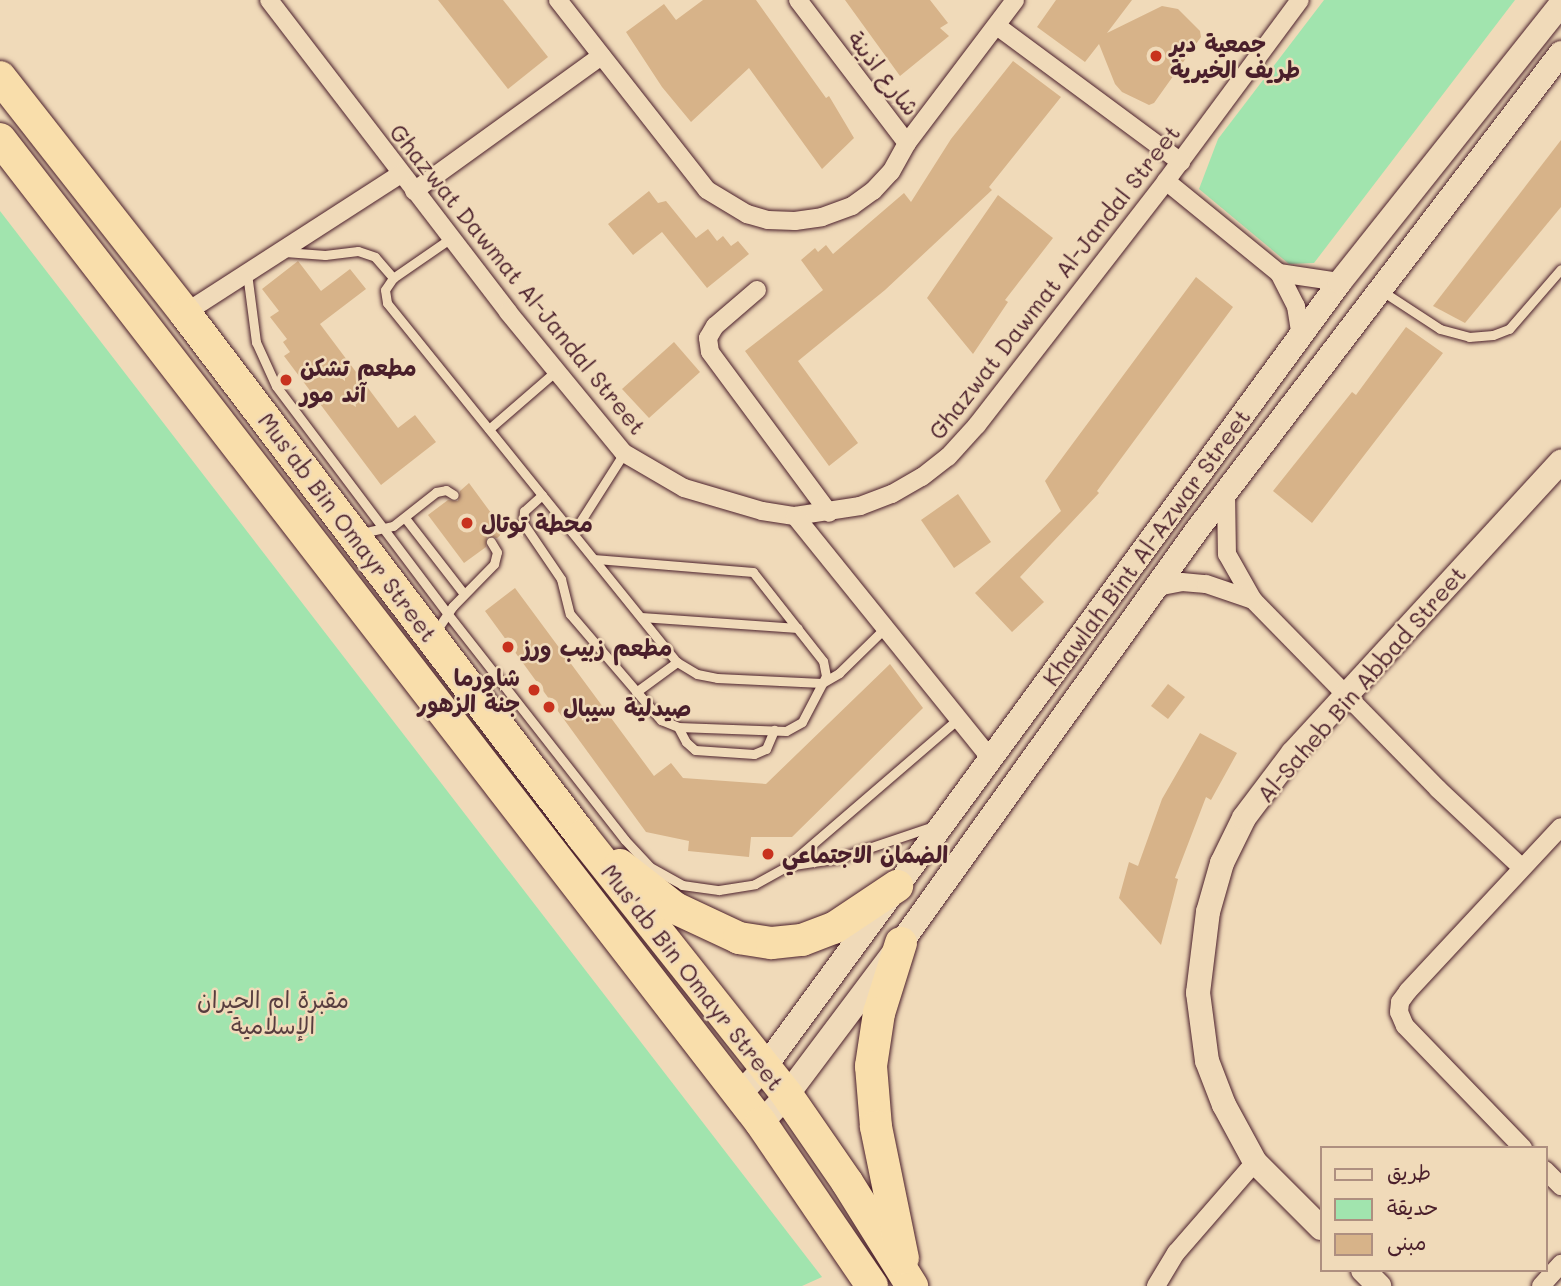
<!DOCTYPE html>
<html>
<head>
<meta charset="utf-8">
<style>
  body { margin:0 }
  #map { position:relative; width:1561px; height:1286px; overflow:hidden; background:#f0dab9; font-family:Mali,"Playpen Sans Arabic",sans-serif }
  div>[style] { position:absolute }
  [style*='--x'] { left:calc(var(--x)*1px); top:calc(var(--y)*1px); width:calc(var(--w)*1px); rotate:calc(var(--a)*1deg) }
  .green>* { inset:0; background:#a1e4ae }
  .building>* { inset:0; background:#d7b389 }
  .roads { filter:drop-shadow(0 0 2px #4a1f2b) drop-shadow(0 0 2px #4a1f2b) }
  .lane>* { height:9px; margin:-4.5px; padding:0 4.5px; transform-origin:4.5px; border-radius:4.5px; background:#f0dab9 }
  .street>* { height:18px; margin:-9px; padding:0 9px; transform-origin:9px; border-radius:9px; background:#f0dab9 }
  .secondary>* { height:24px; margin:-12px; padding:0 12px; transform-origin:12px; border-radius:12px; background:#f0dab9 }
  .highway>* { height:32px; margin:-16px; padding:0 16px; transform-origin:16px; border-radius:16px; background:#f9deab }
  .dots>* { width:19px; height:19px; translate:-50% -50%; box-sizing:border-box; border:4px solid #f0dab9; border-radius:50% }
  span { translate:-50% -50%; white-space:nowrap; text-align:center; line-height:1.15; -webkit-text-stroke:5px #f0dab9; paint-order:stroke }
  .poi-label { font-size:23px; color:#4a1f2b; font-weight:700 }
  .left { translate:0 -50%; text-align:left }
  .right { translate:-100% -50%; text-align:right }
  .street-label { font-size:23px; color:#4a1f2b }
  .park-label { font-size:23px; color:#573d3f }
  .legend { position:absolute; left:1320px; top:1146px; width:228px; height:126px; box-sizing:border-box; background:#f0dab9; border:2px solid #ae8f80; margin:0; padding:9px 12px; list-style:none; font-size:21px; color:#4a1f2b }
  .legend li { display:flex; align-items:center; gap:14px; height:35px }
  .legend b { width:35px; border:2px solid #ae8f80 }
</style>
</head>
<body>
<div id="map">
  <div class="green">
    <div style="clip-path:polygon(1324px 0,1515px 0,1314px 263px,1289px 264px,1199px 189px,1218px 139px)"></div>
    <div style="clip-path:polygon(0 211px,822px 1277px,802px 1286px,0 1286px)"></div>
  </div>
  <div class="building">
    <div style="clip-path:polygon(438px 0,503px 0,548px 57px,508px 89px)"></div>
    <div style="clip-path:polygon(703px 0,756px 0,826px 98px,829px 96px,854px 138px,822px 169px,749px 68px,691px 122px,662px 87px,626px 32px,664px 4px,676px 20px)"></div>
    <div style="clip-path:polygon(845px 0,930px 0,948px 23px,940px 28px,949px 36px,900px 76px)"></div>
    <div style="clip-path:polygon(1056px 0,1132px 0,1107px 33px,1162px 6px,1178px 9px,1200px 31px,1201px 37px,1154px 103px,1149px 105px,1122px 92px,1115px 84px,1099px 44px,1085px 62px,1037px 27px)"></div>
    <div style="clip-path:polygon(1013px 61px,1061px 97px,989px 187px,992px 190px,885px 290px,798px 361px,858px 443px,829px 466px,745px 351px,823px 290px,801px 260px,815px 248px,818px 252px,826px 245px,833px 254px,904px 193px,911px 202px,951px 139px)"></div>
    <div style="clip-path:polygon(1561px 140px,1561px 207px,1465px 323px,1433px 306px)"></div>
    <div style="clip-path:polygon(649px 191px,658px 203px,666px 201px,696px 238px,708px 229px,717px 241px,723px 236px,731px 246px,738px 241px,749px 254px,707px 288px,662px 232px,633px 255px,608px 224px)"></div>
    <div style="clip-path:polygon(998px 195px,1053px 238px,1005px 300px,1008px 302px,973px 354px,927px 298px)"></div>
    <div style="clip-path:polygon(298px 261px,321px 291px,350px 269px,366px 289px,320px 324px,398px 428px,415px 415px,436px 442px,381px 485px,284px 356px,290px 352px,283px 342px,287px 339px,270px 317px,279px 311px,262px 289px)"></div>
    <div style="clip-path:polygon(1196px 277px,1233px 307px,1097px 491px,1099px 493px,1020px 577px,1044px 602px,1012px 632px,975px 593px,1061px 511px,1045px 481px)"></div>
    <div style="clip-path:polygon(1406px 327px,1443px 353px,1312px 523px,1273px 491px,1352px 392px,1356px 395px)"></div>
    <div style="clip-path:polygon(674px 342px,700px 372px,649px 418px,622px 389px)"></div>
    <div style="clip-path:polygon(469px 483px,505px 532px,497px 538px,487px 536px,486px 547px,464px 563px,428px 515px,448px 500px,458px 501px,460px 491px)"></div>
    <div style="clip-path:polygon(958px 494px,991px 542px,954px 568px,921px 520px)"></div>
    <div style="clip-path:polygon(515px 588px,654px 776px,671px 763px,683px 778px,766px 784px,890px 664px,923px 708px,792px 837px,751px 837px,749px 857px,688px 851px,689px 841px,646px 832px,485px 611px)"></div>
    <div style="clip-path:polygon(1168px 684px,1185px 697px,1168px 719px,1151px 706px)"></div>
    <div style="clip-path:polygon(1200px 733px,1237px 753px,1211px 800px,1206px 797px,1175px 878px,1178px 879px,1161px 945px,1119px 898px,1129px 862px,1138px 866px,1162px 799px)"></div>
  </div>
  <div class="roads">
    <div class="lane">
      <div style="--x:451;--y:238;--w:70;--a:145.4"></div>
      <div style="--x:393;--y:278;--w:14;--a:124"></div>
      <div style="--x:385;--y:290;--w:13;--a:81"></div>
      <div style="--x:387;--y:303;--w:461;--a:51.1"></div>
      <div style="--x:677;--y:662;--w:23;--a:31"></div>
      <div style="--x:697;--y:674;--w:20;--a:11"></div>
      <div style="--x:717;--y:678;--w:105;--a:2.7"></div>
      <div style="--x:822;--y:683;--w:20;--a:-30"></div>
      <div style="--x:839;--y:673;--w:64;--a:-44.4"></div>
      <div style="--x:285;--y:252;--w:40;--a:4.3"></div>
      <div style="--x:325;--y:255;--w:33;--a:-7"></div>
      <div style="--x:358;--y:251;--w:18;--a:19"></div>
      <div style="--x:375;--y:257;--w:28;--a:49"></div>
      <div style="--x:247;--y:273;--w:70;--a:82.6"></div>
      <div style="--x:256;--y:342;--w:48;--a:65.6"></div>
      <div style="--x:276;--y:386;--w:284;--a:53"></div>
      <div style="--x:447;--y:613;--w:288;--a:51.9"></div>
      <div style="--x:625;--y:840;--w:37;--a:47"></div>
      <div style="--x:650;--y:867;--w:37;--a:29"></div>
      <div style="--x:682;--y:885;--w:37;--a:8"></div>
      <div style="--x:719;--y:890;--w:36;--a:-9"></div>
      <div style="--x:755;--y:884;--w:37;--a:-29"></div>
      <div style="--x:787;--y:866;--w:225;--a:-40.7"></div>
      <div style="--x:1382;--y:291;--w:69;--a:33.2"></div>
      <div style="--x:1440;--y:329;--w:30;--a:15"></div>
      <div style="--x:1469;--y:337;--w:24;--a:-5"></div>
      <div style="--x:1493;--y:335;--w:17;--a:-21"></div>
      <div style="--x:1509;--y:329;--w:79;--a:-49.1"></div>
      <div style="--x:489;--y:429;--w:89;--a:-40.9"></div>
      <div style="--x:542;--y:495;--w:24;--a:138"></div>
      <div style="--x:524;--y:511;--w:12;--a:95"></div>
      <div style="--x:523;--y:523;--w:68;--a:55.8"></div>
      <div style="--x:561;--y:579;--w:36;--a:76"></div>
      <div style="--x:570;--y:614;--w:140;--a:49.4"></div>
      <div style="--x:661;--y:720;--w:18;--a:22"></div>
      <div style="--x:678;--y:727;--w:108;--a:2.1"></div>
      <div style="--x:786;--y:731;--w:18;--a:-29"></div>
      <div style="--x:802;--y:722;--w:52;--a:-62.4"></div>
      <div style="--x:826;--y:676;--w:15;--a:-101"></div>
      <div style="--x:823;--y:661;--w:113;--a:-128.2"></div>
      <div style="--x:753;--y:572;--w:160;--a:-175.3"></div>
      <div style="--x:405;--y:518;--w:96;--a:52.2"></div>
      <div style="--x:362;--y:533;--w:32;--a:-13"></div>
      <div style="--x:393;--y:526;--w:55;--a:-38.3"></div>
      <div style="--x:436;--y:492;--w:10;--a:-11"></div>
      <div style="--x:446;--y:490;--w:9;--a:32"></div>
      <div style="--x:573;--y:533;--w:95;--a:-57.5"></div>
      <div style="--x:641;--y:617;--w:157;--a:4"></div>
      <div style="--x:436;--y:631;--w:30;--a:-56"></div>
      <div style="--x:453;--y:606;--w:59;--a:-45.7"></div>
      <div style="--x:494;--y:564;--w:12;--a:-76"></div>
      <div style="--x:497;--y:552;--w:12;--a:-121"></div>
      <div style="--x:636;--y:692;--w:51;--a:-36.2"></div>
      <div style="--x:678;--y:727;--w:17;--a:62"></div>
      <div style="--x:686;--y:742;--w:12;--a:42"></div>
      <div style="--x:695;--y:750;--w:59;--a:3.9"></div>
      <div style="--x:754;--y:754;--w:13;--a:-23"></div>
      <div style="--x:766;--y:749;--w:21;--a:-67"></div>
      <div style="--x:787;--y:866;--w:53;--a:-8.7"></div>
      <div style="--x:839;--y:858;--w:100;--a:-18.6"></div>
    </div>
    <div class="street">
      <div style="--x:269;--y:0;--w:393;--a:52.5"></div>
      <div style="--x:508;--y:312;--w:183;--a:50.6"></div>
      <div style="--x:624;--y:453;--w:69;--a:30.3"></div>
      <div style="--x:684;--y:488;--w:81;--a:16.4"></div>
      <div style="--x:762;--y:511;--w:33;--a:9"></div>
      <div style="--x:795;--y:516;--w:66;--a:-8.7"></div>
      <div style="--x:860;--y:506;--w:34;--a:-21"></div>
      <div style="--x:892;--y:494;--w:34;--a:-30"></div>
      <div style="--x:922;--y:477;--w:33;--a:-38"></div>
      <div style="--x:948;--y:457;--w:43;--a:-47.8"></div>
      <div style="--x:977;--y:425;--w:309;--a:-52.2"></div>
      <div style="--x:1166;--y:181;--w:225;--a:-53.5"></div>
      <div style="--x:558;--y:0;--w:241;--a:51.9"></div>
      <div style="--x:707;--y:190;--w:47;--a:31"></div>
      <div style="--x:747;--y:214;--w:22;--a:16"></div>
      <div style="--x:768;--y:220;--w:27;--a:2"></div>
      <div style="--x:795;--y:221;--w:27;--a:-8"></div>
      <div style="--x:822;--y:217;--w:32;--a:-20"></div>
      <div style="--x:852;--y:206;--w:26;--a:-36"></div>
      <div style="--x:873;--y:191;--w:26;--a:-47"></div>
      <div style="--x:891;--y:172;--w:33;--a:-61"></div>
      <div style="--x:907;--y:143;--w:179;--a:-52.9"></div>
      <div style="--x:798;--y:0;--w:180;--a:52.7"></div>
      <div style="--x:997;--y:26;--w:229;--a:36.5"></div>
      <div style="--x:1166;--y:181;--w:146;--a:39.2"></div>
      <div style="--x:1279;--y:273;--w:37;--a:63"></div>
      <div style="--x:1296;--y:306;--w:30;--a:81"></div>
      <div style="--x:414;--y:191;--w:231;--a:-35.8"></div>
      <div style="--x:1279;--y:273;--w:62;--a:8.4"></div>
      <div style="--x:757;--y:290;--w:55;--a:139.4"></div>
      <div style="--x:715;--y:326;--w:14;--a:120"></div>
      <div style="--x:708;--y:338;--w:14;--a:82"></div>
      <div style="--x:710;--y:352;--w:200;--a:53.5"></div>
      <div style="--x:185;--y:313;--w:257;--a:-32.8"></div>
      <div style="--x:1226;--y:493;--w:61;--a:89.1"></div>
      <div style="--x:1227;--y:554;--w:53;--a:60.5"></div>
      <div style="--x:1253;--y:600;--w:264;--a:45.6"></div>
      <div style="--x:1438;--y:789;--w:115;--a:43.2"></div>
      <div style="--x:795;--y:516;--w:311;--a:51.1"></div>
      <div style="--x:1157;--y:587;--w:25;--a:-11"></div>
      <div style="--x:1182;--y:582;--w:24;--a:5"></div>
      <div style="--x:1206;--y:584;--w:50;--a:18.8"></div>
      <div style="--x:1523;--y:1148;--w:170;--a:-134"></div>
      <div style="--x:1405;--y:1026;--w:15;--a:-113"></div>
      <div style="--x:1399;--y:1012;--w:10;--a:-84"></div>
      <div style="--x:1400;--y:1002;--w:14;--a:-54"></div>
      <div style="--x:1408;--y:991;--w:224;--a:-47"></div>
      <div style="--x:1545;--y:1170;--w:23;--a:45"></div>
      <div style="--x:1156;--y:1286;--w:39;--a:-59"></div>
      <div style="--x:1176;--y:1253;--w:121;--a:-49"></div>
      <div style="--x:1541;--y:1286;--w:30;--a:-48"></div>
    </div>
    <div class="secondary">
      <div style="--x:739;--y:1095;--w:37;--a:-47"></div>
      <div style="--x:764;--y:1068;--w:974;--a:-53.77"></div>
      <div style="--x:1340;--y:282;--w:355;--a:-51.5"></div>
      <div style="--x:761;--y:1123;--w:38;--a:-47"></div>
      <div style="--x:787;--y:1095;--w:190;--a:-53.1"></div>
      <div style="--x:901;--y:943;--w:508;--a:-54.37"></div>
      <div style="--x:1197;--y:530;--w:600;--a:-52.65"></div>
      <div style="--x:1321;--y:1228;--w:93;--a:-135"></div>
      <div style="--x:1255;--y:1162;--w:65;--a:-118.5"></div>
      <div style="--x:1224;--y:1105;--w:47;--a:-111.1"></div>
      <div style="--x:1207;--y:1061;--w:69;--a:-97.5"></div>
      <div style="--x:1198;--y:993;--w:82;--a:-83"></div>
      <div style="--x:1208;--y:912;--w:51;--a:-74.1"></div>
      <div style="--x:1222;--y:863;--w:50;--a:-63.9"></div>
      <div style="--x:1244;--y:818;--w:81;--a:-53"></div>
      <div style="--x:1293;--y:753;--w:396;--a:-47.4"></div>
      <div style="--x:1363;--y:1270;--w:23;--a:45"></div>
    </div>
    <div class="highway">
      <div style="--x:0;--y:77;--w:300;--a:51.9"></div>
      <div style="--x:185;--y:313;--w:657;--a:52.8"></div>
      <div style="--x:582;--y:836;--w:330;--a:51.6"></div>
      <div style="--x:787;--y:1095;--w:106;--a:55.4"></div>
      <div style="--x:847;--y:1182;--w:123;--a:58"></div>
      <div style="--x:0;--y:139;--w:1244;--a:52.28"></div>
      <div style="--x:761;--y:1123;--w:197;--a:55.7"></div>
      <div style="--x:620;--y:865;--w:70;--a:38"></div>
      <div style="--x:675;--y:908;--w:71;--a:25.1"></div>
      <div style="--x:739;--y:938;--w:33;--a:9"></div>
      <div style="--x:772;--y:943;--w:30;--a:-6"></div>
      <div style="--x:802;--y:940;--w:34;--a:-21"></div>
      <div style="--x:834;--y:928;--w:76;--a:-33.7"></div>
      <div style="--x:901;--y:943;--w:73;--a:107.4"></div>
      <div style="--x:879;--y:1013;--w:54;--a:98.6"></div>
      <div style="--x:871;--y:1066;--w:61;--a:85.3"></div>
      <div style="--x:876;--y:1127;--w:134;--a:78.4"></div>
    </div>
  </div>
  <div class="dots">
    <div style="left:1156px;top:56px;background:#c8321e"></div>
    <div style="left:286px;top:380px;background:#c8321e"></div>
    <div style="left:467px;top:523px;background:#c8321e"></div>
    <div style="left:508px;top:647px;background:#c8321e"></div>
    <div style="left:534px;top:690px;background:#c8321e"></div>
    <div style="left:549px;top:707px;background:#c8321e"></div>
    <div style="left:768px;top:854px;background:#c8321e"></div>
  </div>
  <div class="poi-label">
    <span class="left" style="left:1170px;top:56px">جمعية دير<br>طريف الخيرية</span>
    <span class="left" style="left:300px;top:380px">مطعم تشكن<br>آند مور</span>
    <span class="left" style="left:481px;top:523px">محطة توتال</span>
    <span class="left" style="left:522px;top:647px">مطعم زبيب ورز</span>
    <span class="right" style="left:520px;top:690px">شاورما<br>جنة الزهور</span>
    <span class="left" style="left:563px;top:707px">صيدلية سيبال</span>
    <span class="left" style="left:782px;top:854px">الضمان الاجتماعي</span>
  </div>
  <div class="street-label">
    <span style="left:884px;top:73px;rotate:52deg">شارع اذينة</span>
    <span style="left:518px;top:279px;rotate:51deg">Ghazwat Dawmat Al-Jandal Street</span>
    <span style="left:1054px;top:282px;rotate:-52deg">Ghazwat Dawmat Al-Jandal Street</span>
    <span style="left:348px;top:527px;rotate:53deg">Mus'ab Bin Omayr Street</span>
    <span style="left:1146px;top:547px;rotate:-54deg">Khawlah Bint Al-Azwar Street</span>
    <span style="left:1361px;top:684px;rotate:-49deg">Al-Saheb Bin Abbad Street</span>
    <span style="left:693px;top:977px;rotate:52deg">Mus'ab Bin Omayr Street</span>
  </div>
  <div class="park-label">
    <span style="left:273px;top:1012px">مقبرة ام الحيران<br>الإسلامية</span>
  </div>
  <ul class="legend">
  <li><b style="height:9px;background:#f0dab9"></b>طريق</li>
  <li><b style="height:19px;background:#a1e4ae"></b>حديقة</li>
  <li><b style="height:19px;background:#d7b389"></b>مبنى</li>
  </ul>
</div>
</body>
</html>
